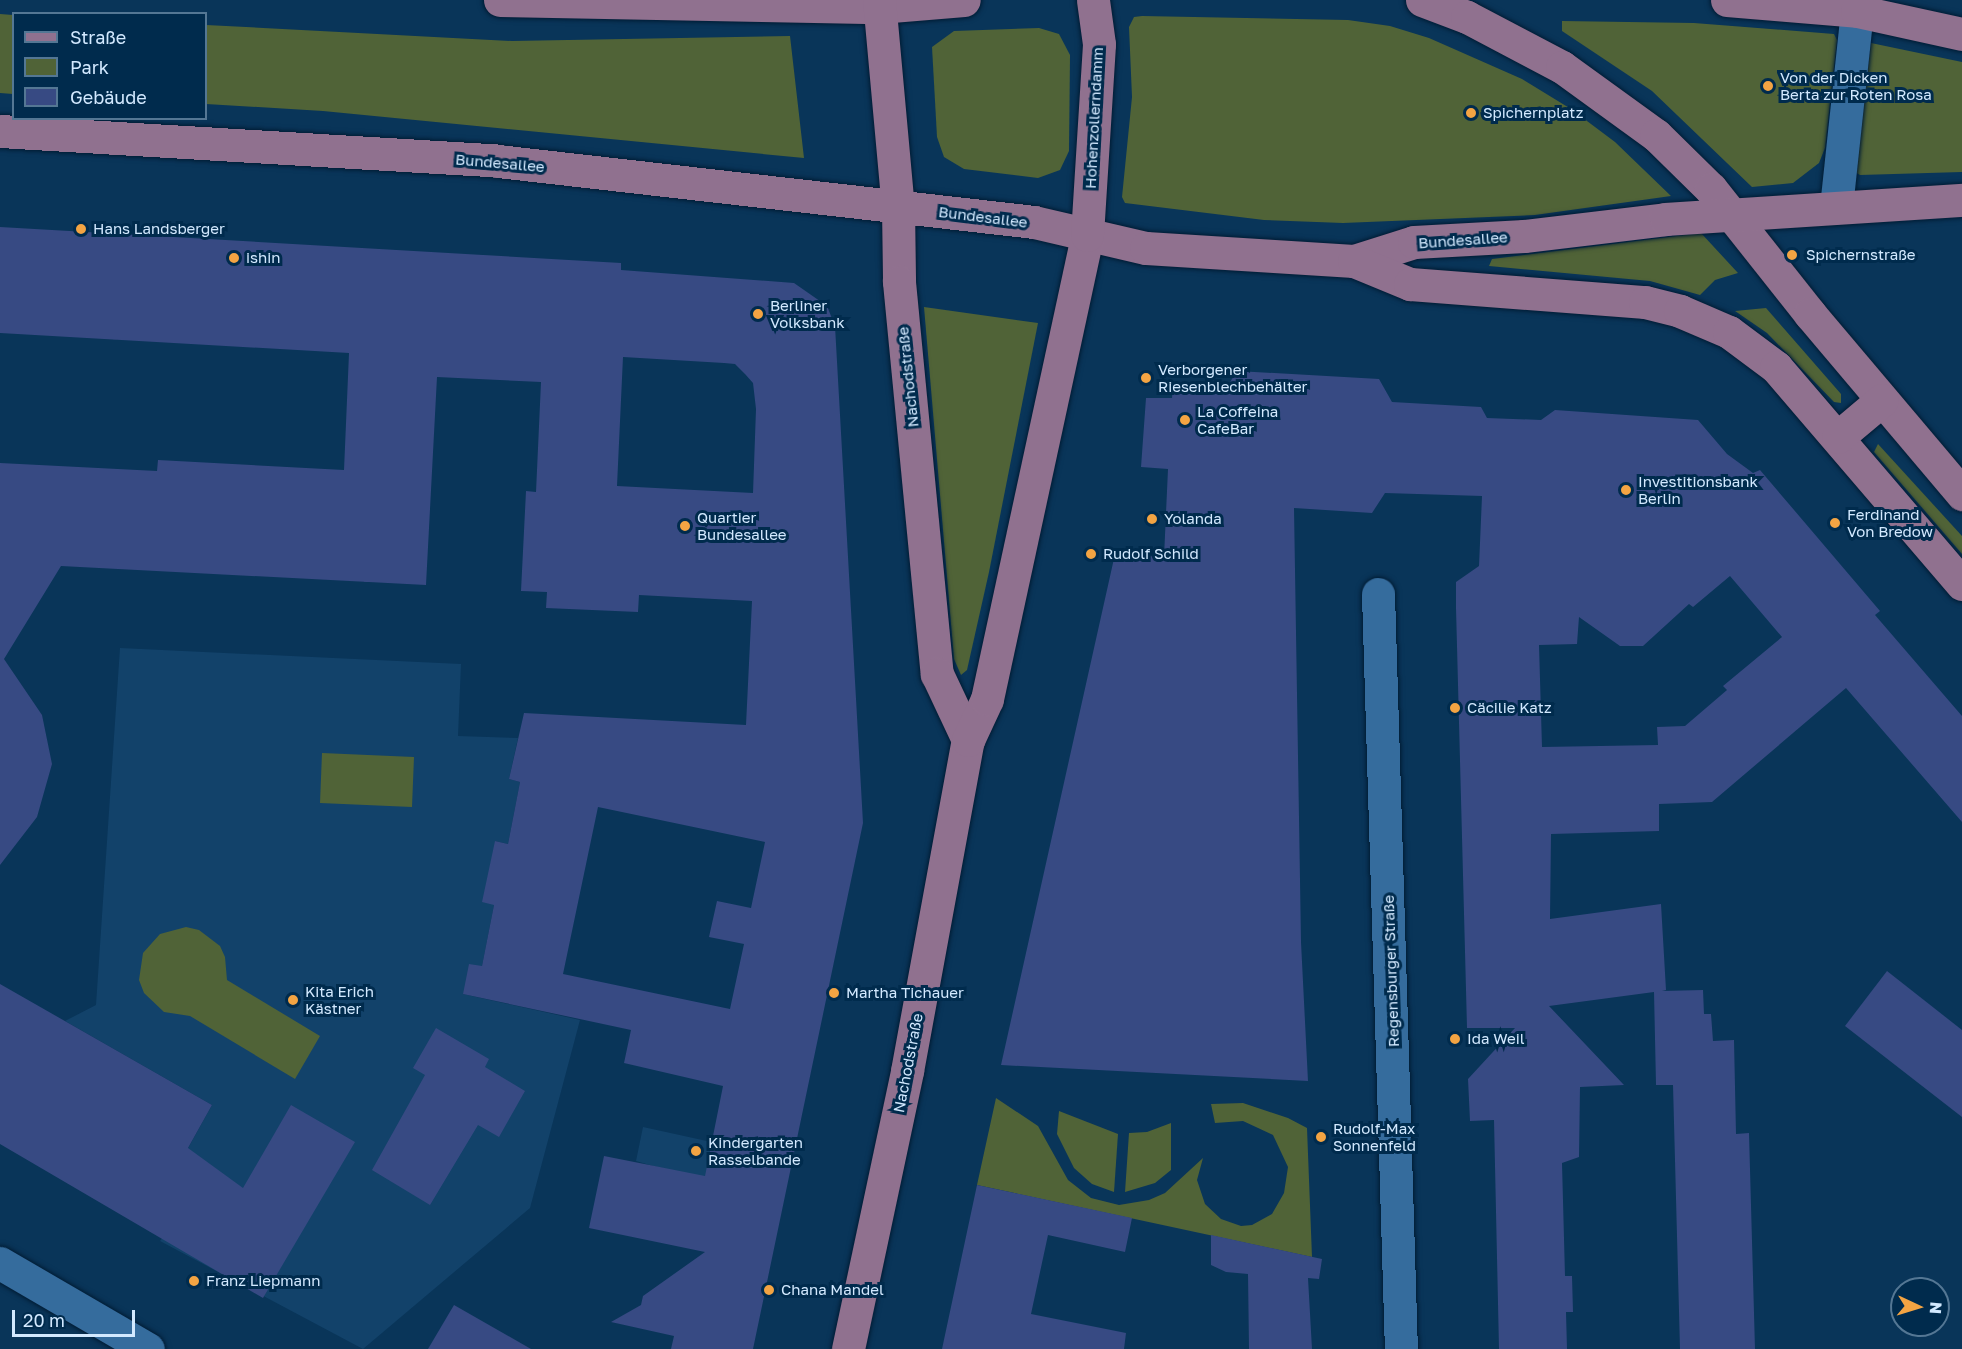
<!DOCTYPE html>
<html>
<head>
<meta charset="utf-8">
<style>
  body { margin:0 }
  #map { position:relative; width:1962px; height:1349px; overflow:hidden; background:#093559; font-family:"Golos Text",sans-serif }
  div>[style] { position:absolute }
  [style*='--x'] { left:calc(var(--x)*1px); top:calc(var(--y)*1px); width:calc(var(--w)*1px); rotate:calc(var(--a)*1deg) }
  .built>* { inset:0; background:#12426a }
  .green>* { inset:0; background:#506337 }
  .building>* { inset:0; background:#374a83 }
  .roads { filter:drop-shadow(0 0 2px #011c34) drop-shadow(0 0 2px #011c34) }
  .minor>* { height:33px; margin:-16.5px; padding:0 16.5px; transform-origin:16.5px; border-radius:16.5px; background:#356c9d }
  .major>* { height:33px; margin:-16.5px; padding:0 16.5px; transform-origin:16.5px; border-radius:16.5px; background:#90718f }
  .dots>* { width:16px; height:16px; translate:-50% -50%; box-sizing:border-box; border:3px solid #002b4d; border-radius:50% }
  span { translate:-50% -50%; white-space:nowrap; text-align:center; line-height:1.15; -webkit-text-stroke:6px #002b4d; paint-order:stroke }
  .poi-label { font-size:15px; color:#d2e9ff }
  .left { translate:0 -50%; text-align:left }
  .street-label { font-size:15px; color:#d2e9ff }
  .legend { position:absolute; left:12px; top:12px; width:195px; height:108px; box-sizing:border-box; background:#002b4d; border:2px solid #547794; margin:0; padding:8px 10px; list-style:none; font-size:18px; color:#d2e9ff }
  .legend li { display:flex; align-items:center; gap:12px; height:30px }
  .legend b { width:30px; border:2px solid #547794 }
  .north { position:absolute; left:1890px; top:1277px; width:60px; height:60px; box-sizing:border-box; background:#002b4d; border:2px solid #547794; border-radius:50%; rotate:94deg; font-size:16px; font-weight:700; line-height:24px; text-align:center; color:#d2e9ff }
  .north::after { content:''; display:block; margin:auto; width:21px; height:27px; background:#f3a443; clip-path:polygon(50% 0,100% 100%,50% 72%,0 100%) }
  .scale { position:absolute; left:12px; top:1310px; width:123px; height:27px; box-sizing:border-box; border:3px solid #d2e9ff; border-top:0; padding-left:8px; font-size:18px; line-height:21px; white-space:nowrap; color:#d2e9ff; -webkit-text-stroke:4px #002b4d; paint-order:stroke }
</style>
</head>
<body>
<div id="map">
  <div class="built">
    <div style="clip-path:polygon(120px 648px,461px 664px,458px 736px,518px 738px,509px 779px,520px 782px,508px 844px,495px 841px,494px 905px,482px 966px,463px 994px,580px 1020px,530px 1208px,363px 1349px,160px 1241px,167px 1232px,187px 1150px,212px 1105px,65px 1021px,96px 1005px)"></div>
    <div style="clip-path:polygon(643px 1127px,716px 1143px,792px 1158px,701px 1180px,636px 1161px)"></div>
  </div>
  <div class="green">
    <div style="clip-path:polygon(0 14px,13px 15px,13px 94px,0 93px)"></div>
    <div style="clip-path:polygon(1142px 16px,1348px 20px,1390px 26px,1429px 38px,1522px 79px,1571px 109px,1615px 142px,1671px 196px,1535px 215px,1343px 223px,1264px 220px,1125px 203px,1122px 197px,1132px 97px,1129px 27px,1134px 17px)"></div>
    <div style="clip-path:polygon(1562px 21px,1694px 23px,1834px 34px,1837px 40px,1825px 148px,1819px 163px,1793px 183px,1752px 187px,1652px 91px,1562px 31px)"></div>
    <div style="clip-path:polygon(206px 25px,512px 41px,790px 36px,804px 158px,323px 111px,206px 104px)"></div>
    <div style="clip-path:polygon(1039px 28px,1059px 34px,1070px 55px,1069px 151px,1060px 170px,1038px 178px,964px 169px,944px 157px,937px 137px,932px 47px,954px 31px)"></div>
    <div style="clip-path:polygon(1871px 43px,1962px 62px,1962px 172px,1860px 175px,1855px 172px)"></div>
    <div style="clip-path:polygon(1701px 233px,1738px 273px,1715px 280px,1700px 295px,1650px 281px,1489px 266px,1492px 259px)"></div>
    <div style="clip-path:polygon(924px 307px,1038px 323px,989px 572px,967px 670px,961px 675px,954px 659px)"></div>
    <div style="clip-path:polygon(1766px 308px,1841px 394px,1841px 403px,1834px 402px,1767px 333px,1735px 311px)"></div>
    <div style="clip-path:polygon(1878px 444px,1962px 536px,1962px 554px,1874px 452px)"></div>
    <div style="clip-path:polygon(322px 753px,414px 757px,412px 807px,320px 803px)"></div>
    <div style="clip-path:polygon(186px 927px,199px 930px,220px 946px,225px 957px,227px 980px,320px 1036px,295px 1079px,190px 1016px,164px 1012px,144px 993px,139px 980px,143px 953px,160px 934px)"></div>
    <div style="clip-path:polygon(996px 1098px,1038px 1126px,1068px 1180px,1091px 1198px,1119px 1205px,1149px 1200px,1165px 1193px,1203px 1158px,1197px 1180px,1205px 1204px,1221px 1219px,1241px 1226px,1252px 1225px,1272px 1214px,1284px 1193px,1288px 1167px,1273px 1135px,1243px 1121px,1215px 1123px,1211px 1104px,1243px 1103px,1288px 1118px,1307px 1128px,1312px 1257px,977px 1185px)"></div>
    <div style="clip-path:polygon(1059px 1111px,1118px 1134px,1114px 1192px,1092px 1184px,1074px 1168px,1057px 1134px)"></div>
    <div style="clip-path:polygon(1171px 1123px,1171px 1170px,1155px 1183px,1125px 1192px,1129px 1133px,1147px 1132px)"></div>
  </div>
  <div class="building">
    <div style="clip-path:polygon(evenodd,0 227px,621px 263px,621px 270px,794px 283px,827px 306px,835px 326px,863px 823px,753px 1349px,671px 1349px,674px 1336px,611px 1322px,641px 1305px,643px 1296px,705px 1252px,589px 1228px,604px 1156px,705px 1176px,723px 1086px,624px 1063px,631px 1030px,463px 994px,469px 964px,482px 966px,494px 905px,482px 902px,495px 841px,508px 844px,520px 782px,509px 779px,524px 713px,746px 725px,752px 601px,639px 595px,638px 612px,546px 608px,547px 592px,521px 591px,526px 491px,536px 492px,541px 382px,437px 377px,426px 585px,61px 566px,4px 659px,42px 715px,52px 764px,37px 817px,0 865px,0 463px,157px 471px,158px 460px,344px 470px,349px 353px,0 333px,0 227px,623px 357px,724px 363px,735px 364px,745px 374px,753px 383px,756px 409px,753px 493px,617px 486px,623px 357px,0 227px,598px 807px,765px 842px,751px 908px,717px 901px,709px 937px,744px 944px,730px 1009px,563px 974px,598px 807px)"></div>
    <div style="clip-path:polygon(evenodd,1237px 371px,1379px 379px,1392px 402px,1481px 407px,1487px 418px,1541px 420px,1555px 410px,1698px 420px,1727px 454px,1753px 473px,1760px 470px,1880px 611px,1875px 615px,1962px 716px,1962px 822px,1846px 688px,1712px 802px,1659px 804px,1659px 831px,1551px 834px,1550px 919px,1661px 904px,1666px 990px,1662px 991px,1703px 990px,1704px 1014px,1711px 1014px,1713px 1041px,1734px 1040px,1736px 1134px,1749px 1133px,1755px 1349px,1680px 1349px,1673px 1085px,1656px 1085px,1654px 992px,1549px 1006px,1624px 1085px,1580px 1087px,1579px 1157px,1562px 1163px,1565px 1276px,1572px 1276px,1573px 1312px,1566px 1312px,1567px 1349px,1499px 1349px,1494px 1120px,1470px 1121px,1468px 1079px,1515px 1028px,1467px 1028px,1456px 608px,1456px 582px,1479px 566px,1482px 496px,1385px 493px,1372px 513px,1294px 508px,1301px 942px,1308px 1081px,1001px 1065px,1115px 554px,1164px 557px,1168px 469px,1141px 467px,1146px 398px,1172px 398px,1173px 384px,1227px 387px,1237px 371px,1730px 576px,1782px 637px,1723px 686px,1727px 690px,1685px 726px,1657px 727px,1658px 745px,1542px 747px,1539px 645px,1577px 644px,1579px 617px,1620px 646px,1643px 646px,1689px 604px,1693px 607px,1730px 576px)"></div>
    <div style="clip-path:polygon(1887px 971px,1962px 1030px,1962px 1117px,1845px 1026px)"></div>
    <div style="clip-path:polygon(0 984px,212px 1105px,188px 1148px,243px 1188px,291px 1105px,355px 1142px,263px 1298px,0 1144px)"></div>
    <div style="clip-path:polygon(436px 1028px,489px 1059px,485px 1067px,525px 1091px,499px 1137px,478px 1125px,430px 1205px,372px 1170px,425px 1075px,413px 1068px)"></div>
    <div style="clip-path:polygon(977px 1185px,1132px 1218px,1125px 1252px,1048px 1235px,1031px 1314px,1126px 1333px,1124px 1349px,942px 1349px)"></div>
    <div style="clip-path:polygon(1211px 1235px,1322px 1259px,1319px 1279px,1308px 1278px,1312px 1349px,1249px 1349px,1248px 1274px,1226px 1272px,1211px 1265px)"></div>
    <div style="clip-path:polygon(454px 1305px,531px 1349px,428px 1349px)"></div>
  </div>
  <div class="roads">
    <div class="minor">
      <div style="--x:1836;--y:207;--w:208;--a:-83.9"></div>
      <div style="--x:1378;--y:594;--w:755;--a:88.26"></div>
      <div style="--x:0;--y:1263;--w:171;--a:30.2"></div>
    </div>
    <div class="major">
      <div style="--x:500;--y:0;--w:379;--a:1.1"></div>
      <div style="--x:879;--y:7;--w:85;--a:-4.7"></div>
      <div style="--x:879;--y:0;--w:208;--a:84.8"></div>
      <div style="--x:898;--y:207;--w:75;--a:89.2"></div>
      <div style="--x:899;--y:282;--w:394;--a:84.5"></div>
      <div style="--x:937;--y:674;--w:73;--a:64.8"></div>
      <div style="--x:1422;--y:0;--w:48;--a:20.7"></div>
      <div style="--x:1467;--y:17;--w:107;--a:27.8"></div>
      <div style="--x:1562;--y:67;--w:116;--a:35.9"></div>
      <div style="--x:1656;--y:135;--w:77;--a:44.5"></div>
      <div style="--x:1711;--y:189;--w:159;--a:51.6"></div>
      <div style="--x:1810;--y:314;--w:236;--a:49.8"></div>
      <div style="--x:1727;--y:0;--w:130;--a:4.8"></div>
      <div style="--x:1857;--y:11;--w:107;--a:12.4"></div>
      <div style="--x:0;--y:131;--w:499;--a:3.4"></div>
      <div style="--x:498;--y:161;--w:539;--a:6.49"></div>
      <div style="--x:1034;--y:222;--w:115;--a:13.1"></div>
      <div style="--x:1146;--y:248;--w:208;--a:3.6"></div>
      <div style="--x:1354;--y:261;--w:63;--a:-17.6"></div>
      <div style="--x:1414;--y:242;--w:110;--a:-3.1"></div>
      <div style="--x:1524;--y:236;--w:143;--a:-6.8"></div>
      <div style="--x:1666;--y:219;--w:297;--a:-3.7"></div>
      <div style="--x:1354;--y:261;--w:61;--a:22.3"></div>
      <div style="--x:1410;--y:284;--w:236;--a:4.4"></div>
      <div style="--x:1645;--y:302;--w:36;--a:14"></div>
      <div style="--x:1680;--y:311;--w:53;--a:23.2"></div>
      <div style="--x:1729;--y:332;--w:59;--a:36.7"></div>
      <div style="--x:1776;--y:367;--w:286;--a:49.4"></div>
      <div style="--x:1838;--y:437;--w:57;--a:-40.1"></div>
      <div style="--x:848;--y:1349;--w:284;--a:-78"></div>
      <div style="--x:907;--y:1071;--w:337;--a:-79.6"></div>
      <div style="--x:968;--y:740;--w:45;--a:-65.1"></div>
      <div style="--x:987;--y:699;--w:475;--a:-77.8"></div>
      <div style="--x:1087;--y:235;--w:191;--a:-86.4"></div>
      <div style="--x:1099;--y:44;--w:44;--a:-97.8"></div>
    </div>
  </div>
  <div class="dots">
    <div style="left:1768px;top:86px;background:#f3a443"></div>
    <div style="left:1471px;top:113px;background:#f3a443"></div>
    <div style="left:81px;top:229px;background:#f3a443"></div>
    <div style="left:1792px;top:255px;background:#f3a443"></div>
    <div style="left:234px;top:258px;background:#f3a443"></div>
    <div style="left:758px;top:314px;background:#f3a443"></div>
    <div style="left:1146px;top:378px;background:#f3a443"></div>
    <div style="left:1185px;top:420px;background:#f3a443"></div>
    <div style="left:1626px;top:490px;background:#f3a443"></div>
    <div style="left:1152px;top:519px;background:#f3a443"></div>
    <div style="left:1835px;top:523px;background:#f3a443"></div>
    <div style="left:685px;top:526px;background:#f3a443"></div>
    <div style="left:1091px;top:554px;background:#f3a443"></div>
    <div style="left:1455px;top:708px;background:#f3a443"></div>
    <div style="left:834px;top:993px;background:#f3a443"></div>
    <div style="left:293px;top:1000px;background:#f3a443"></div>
    <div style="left:1455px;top:1039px;background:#f3a443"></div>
    <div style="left:1321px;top:1137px;background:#f3a443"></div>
    <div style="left:696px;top:1151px;background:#f3a443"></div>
    <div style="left:194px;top:1281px;background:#f3a443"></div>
    <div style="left:769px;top:1290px;background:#f3a443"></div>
  </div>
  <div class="poi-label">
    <span class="left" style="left:1780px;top:86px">Von der Dicken<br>Berta zur Roten Rosa</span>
    <span class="left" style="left:1483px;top:113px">Spichernplatz</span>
    <span class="left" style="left:93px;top:229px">Hans Landsberger</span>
    <span class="left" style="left:1806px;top:255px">Spichernstraße</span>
    <span class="left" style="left:246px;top:258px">ishin</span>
    <span class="left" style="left:770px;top:314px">Berliner<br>Volksbank</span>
    <span class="left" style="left:1158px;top:378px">Verborgener<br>Riesenblechbehälter</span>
    <span class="left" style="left:1197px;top:420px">La Coffeina<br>CafeBar</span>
    <span class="left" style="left:1638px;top:490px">Investitionsbank<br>Berlin</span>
    <span class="left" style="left:1847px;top:523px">Ferdinand<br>Von Bredow</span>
    <span class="left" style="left:697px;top:526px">Quartier<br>Bundesallee</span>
    <span class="left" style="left:1164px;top:519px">Yolanda</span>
    <span class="left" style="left:1103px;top:554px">Rudolf Schild</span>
    <span class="left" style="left:1467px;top:708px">Cäcilie Katz</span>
    <span class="left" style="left:305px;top:1000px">Kita Erich<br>Kästner</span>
    <span class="left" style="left:846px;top:993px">Martha Tichauer</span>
    <span class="left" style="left:1467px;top:1039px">Ida Weil</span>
    <span class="left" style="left:1333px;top:1137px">Rudolf-Max<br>Sonnenfeld</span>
    <span class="left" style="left:708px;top:1151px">Kindergarten<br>Rasselbande</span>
    <span class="left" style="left:206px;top:1281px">Franz Liepmann</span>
    <span class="left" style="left:781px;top:1290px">Chana Mandel</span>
  </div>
  <div class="street-label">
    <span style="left:1094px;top:118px;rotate:-87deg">Hohenzollerndamm</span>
    <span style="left:500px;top:163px;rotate:5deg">Bundesallee</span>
    <span style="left:983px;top:217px;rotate:7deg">Bundesallee</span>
    <span style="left:1463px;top:240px;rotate:-4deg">Bundesallee</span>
    <span style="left:908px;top:377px;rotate:-96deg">Nachodstraße</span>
    <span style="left:1391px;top:971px;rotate:-92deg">Regensburger Straße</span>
    <span style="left:908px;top:1063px;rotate:-79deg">Nachodstraße</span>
  </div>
  <ul class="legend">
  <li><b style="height:8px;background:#90718f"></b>Straße</li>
  <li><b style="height:16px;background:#506337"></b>Park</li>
  <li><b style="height:16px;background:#374a83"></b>Gebäude</li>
  </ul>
  <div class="north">N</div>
  <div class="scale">20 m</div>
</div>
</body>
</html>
